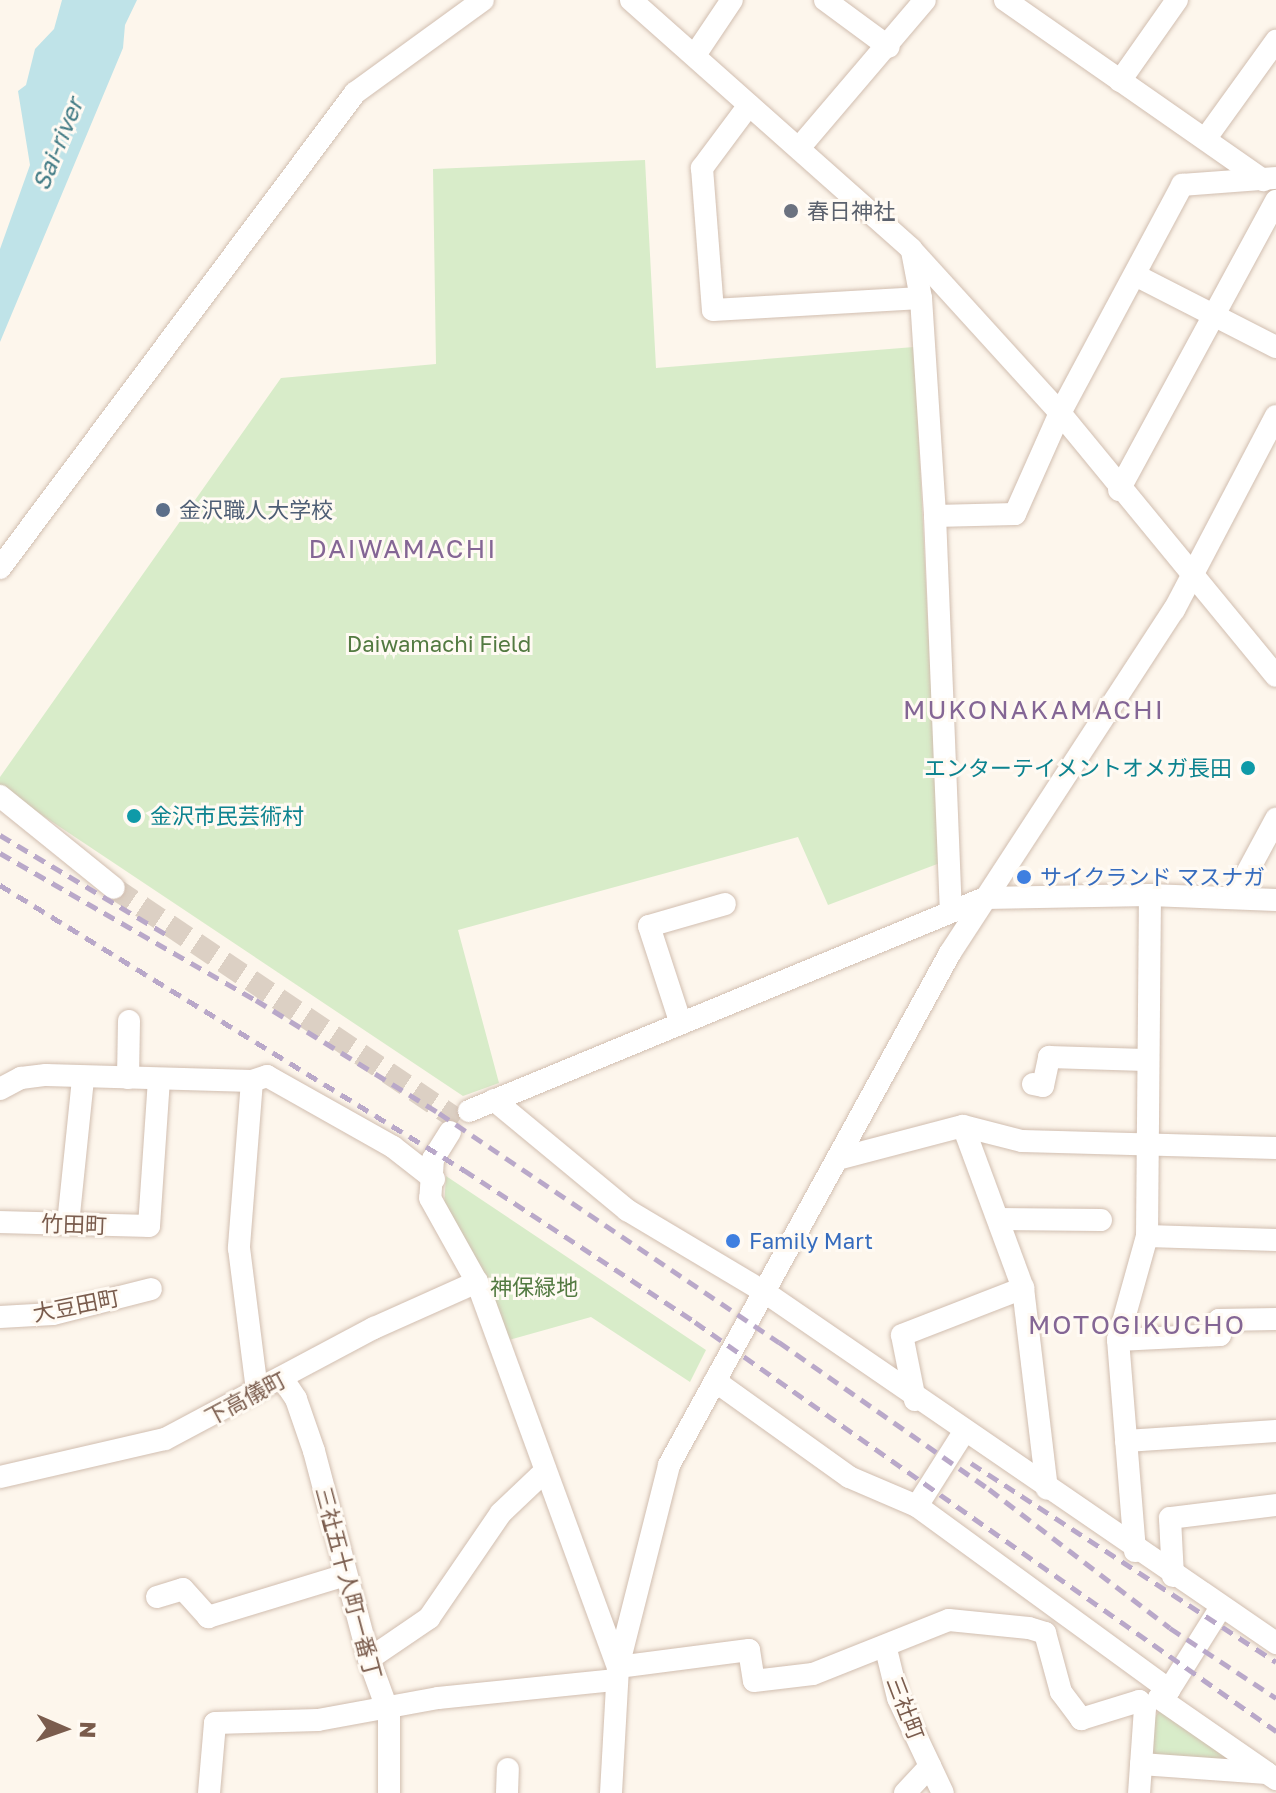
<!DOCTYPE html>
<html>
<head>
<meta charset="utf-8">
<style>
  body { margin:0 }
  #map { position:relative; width:1276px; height:1793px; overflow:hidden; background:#fdf6ec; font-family:"Golos Text","Noto Sans JP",sans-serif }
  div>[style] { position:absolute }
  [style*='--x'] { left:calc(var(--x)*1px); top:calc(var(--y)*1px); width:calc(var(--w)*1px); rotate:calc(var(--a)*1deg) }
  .green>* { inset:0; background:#d8ecc9 }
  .water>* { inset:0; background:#bfe3e8 }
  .minor-tunnel>* { height:22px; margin-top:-11px; transform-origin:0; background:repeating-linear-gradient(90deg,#dcd0c4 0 22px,transparent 0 33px) }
  .roads { filter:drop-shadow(0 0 2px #d1beb0) drop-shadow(0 0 2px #d1beb0) }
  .minor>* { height:22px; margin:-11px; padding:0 11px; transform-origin:11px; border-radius:11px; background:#fff }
  .rail>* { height:5px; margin-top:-2.5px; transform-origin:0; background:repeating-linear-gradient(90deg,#b9a8c9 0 12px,transparent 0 20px) }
  .dots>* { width:22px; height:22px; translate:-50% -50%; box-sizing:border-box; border:4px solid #fffaf3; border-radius:50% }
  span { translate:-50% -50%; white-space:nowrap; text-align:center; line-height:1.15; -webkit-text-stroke:6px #fffaf3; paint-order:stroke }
  .worship-label { font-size:22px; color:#5b616d }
  .left { translate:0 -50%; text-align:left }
  .service-label { font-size:22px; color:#4e5e75 }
  .park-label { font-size:22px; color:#537a41 }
  .culture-label { font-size:22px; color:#0d838f }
  .right { translate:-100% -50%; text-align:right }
  .shop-label { font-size:22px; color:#366cbe }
  .street-label { font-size:22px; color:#7a5c4d }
  .water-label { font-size:24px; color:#437c86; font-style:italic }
  .quarter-label { font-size:26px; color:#846695; letter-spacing:2px }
  .north { position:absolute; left:24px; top:1689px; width:80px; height:80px; -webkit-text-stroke:6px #fffaf3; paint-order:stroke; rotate:92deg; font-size:22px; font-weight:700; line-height:32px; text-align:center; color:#7a5c4d }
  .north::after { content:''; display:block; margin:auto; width:28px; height:36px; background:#7a5c4d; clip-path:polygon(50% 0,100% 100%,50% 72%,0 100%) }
</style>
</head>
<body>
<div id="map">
  <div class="green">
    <div style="clip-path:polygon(645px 160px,656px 368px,914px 347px,940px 863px,828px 905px,798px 837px,458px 930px,499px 1083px,463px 1096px,0 787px,0 777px,281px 378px,436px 364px,433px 169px)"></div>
    <div style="clip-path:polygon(446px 1176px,706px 1350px,690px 1382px,591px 1317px,509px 1340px,444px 1207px)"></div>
    <div style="clip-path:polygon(1160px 1710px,1228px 1754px,1226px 1762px,1153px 1757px,1147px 1728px)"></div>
  </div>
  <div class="water">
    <div style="clip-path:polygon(62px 0,137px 0,125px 25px,123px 48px,0 342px,0 249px,30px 165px,18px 91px,26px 85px,35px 49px,54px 29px)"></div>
  </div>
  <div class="minor-tunnel">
    <div style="--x:114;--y:888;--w:416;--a:34"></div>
  </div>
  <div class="roads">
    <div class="minor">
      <div style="--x:631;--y:0;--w:375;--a:41.6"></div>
      <div style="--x:911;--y:249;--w:222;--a:47.7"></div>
      <div style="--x:1060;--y:413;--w:340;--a:50.6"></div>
      <div style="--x:825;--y:0;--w:79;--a:36.3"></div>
      <div style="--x:1005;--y:0;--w:315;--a:34.9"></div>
      <div style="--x:695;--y:55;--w:66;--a:-56.1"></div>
      <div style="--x:1120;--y:81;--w:99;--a:-54.9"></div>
      <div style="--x:749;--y:105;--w:79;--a:126.7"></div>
      <div style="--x:702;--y:168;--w:142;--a:85.6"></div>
      <div style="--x:713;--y:310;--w:208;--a:-3.3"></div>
      <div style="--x:1206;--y:138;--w:120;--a:-54.2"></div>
      <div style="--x:799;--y:148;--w:194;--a:-49.6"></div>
      <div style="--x:912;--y:251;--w:48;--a:79.2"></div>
      <div style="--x:921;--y:298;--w:218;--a:86.3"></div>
      <div style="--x:935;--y:516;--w:396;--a:87.7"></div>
      <div style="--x:1137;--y:276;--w:156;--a:27.1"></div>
      <div style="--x:1119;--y:490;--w:329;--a:-61.5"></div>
      <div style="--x:935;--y:516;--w:80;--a:-1.4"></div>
      <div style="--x:1015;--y:514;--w:111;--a:-66"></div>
      <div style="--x:1060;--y:413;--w:259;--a:-61.8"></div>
      <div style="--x:1182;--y:185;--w:94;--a:-4.3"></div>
      <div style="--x:0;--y:568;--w:593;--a:-53.23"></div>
      <div style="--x:355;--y:93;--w:158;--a:-36"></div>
      <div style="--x:0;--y:796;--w:146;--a:38.9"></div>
      <div style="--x:1234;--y:897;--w:89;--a:-61.7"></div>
      <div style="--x:680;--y:1021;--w:100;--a:-108.1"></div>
      <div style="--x:649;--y:926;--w:79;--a:-16.1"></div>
      <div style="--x:128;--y:1078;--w:57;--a:-89"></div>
      <div style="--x:252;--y:1081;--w:16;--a:-18"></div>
      <div style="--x:267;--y:1076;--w:145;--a:29.4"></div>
      <div style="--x:393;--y:1147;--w:52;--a:38"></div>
      <div style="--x:1033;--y:1084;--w:10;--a:11"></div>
      <div style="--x:1043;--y:1086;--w:30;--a:-78"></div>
      <div style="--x:1049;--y:1057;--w:96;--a:1.8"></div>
      <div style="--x:0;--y:1089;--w:24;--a:-28"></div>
      <div style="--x:21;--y:1078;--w:25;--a:-7"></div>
      <div style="--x:46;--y:1075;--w:206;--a:1.7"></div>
      <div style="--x:252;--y:1081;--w:168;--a:94.5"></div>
      <div style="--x:239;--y:1248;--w:144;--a:82.8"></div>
      <div style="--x:494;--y:1100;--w:173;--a:39.6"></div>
      <div style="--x:627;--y:1210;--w:162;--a:30.8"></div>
      <div style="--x:766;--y:1293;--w:619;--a:34.46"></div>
      <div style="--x:469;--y:1111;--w:558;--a:-22.43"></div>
      <div style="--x:985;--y:898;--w:165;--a:-1"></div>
      <div style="--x:1150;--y:895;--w:126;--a:2.3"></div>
      <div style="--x:963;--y:1126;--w:173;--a:69.7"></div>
      <div style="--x:1023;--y:1288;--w:202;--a:83.2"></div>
      <div style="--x:450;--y:1132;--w:32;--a:122"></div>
      <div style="--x:433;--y:1159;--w:39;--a:94"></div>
      <div style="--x:430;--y:1198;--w:96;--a:60.8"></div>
      <div style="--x:477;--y:1282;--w:410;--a:69.9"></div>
      <div style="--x:837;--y:1159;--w:130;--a:-14.7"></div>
      <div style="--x:963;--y:1126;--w:61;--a:14.3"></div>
      <div style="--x:1022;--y:1141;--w:254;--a:1.6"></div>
      <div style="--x:998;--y:1219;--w:103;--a:0.6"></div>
      <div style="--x:0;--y:1222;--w:149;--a:1.5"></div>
      <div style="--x:149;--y:1226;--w:147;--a:-86.1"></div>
      <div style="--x:68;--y:1224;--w:147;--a:-84.1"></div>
      <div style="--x:1147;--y:1236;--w:129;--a:1.8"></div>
      <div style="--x:0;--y:1317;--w:53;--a:-3.2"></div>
      <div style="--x:53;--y:1314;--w:101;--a:-14.3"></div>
      <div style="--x:1118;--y:1340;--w:102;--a:-2.8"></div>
      <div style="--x:1220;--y:1335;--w:15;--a:-94"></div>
      <div style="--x:1219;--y:1320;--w:57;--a:-1"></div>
      <div style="--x:282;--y:1378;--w:25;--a:56"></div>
      <div style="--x:296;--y:1399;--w:55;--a:70.9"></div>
      <div style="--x:314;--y:1451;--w:215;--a:75.2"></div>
      <div style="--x:369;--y:1659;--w:59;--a:70"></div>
      <div style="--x:389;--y:1714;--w:79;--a:90"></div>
      <div style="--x:715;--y:1381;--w:165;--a:35.6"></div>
      <div style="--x:849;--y:1477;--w:74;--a:23.1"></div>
      <div style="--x:917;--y:1506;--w:312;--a:36.1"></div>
      <div style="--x:915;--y:1400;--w:66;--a:-101.3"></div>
      <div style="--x:902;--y:1335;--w:130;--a:-21.2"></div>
      <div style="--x:1126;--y:1441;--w:150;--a:-3.8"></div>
      <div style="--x:0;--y:1477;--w:169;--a:-13"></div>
      <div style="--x:165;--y:1439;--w:237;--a:-28"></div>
      <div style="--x:374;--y:1328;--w:113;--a:-24.1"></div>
      <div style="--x:917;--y:1506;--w:88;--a:-57.6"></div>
      <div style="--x:1135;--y:1551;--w:212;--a:-94.6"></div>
      <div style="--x:1118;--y:1340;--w:108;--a:-74.4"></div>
      <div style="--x:1147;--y:1236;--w:341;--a:-89.5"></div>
      <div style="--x:1173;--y:1576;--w:58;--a:-93"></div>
      <div style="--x:1170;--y:1518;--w:107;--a:-7"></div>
      <div style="--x:157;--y:1597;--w:27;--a:-17"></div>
      <div style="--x:183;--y:1589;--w:38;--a:48"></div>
      <div style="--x:208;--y:1617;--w:143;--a:-17"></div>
      <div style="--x:886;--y:1649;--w:50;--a:76.2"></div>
      <div style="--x:898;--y:1698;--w:105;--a:64.7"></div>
      <div style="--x:369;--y:1659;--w:73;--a:-34.3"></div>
      <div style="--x:429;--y:1618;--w:127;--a:-55.6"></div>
      <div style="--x:501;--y:1513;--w:58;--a:-43.6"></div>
      <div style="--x:618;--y:1667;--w:132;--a:-7.4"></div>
      <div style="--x:749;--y:1650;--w:31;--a:81"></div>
      <div style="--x:754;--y:1681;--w:59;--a:-6.8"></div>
      <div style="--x:813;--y:1674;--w:146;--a:-21.7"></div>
      <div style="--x:949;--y:1620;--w:80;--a:5.7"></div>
      <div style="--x:1029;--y:1628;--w:17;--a:17"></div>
      <div style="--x:1045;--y:1633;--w:61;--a:74.8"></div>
      <div style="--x:1061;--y:1692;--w:34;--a:53"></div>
      <div style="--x:1081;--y:1719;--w:61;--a:-17.2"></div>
      <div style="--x:1139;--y:1701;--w:9;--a:49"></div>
      <div style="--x:1145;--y:1708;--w:85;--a:94"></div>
      <div style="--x:1159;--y:1698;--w:130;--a:34.7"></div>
      <div style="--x:1159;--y:1698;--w:13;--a:-39"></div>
      <div style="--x:1169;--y:1690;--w:98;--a:-57.9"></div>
      <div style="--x:1141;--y:1764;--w:126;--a:4.1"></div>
      <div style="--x:1267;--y:1773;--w:11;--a:34"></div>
      <div style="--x:209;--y:1793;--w:70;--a:-85.1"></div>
      <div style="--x:215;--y:1723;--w:103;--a:-1.7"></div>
      <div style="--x:318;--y:1720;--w:122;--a:-10.4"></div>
      <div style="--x:438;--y:1698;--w:179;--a:-5.8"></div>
      <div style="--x:507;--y:1793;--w:24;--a:-88"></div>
      <div style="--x:611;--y:1793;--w:126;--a:-86.8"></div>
      <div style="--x:618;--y:1667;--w:208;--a:-75.8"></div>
      <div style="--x:669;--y:1465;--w:584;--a:-61.24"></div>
      <div style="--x:950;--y:953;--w:410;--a:-56.9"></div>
      <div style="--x:1174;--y:610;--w:219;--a:-62.3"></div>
      <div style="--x:905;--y:1793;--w:37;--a:-47"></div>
    </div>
  </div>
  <div class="rail">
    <div style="--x:0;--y:835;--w:197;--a:30.9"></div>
    <div style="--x:0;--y:853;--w:295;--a:29.9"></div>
    <div style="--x:256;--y:1000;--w:215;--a:31.7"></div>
    <div style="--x:439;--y:1113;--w:410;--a:34"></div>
    <div style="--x:779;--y:1342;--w:256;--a:35"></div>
    <div style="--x:989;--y:1489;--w:228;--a:37.5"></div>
    <div style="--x:1170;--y:1628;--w:127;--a:33.4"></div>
    <div style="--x:0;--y:885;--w:545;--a:31.56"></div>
    <div style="--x:464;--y:1170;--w:277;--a:33.3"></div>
    <div style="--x:695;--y:1322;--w:711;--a:35.14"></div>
    <div style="--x:971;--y:1463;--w:364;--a:33.1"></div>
  </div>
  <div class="dots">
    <div style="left:791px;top:211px;background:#6b7280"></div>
    <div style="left:163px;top:510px;background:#5c6f8a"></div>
    <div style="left:1248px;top:768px;background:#0f9aa8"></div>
    <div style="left:134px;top:816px;background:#0f9aa8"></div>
    <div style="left:1024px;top:877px;background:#3f7fe0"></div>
    <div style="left:733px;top:1241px;background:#3f7fe0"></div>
  </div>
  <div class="worship-label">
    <span class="left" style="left:807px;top:211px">春日神社</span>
  </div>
  <div class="service-label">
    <span class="left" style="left:179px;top:510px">金沢職人大学校</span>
  </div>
  <div class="park-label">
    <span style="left:439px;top:644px">Daiwamachi Field</span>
    <span style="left:534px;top:1287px">神保緑地</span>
  </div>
  <div class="culture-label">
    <span class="right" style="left:1232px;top:768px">エンターテイメントオメガ長田</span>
    <span class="left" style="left:150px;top:816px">金沢市民芸術村</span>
  </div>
  <div class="shop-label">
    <span class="left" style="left:1040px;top:877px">サイクランド マスナガ</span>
    <span class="left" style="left:749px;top:1241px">Family Mart</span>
  </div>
  <div class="street-label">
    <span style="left:74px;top:1224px;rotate:2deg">竹田町</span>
    <span style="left:76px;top:1305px;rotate:-11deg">大豆田町</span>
    <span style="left:245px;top:1398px;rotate:-28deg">下高儀町</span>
    <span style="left:349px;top:1583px;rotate:75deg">三社五十人町一番丁</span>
    <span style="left:906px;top:1708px;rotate:69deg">三社町</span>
  </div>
  <div class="water-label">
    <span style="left:57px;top:144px;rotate:-68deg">Sai-river</span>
  </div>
  <div class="quarter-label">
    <span style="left:403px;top:549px">DAIWAMACHI</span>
    <span style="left:1034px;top:710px">MUKONAKAMACHI</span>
    <span style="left:1137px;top:1325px">MOTOGIKUCHO</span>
  </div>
  <div class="north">N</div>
</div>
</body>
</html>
